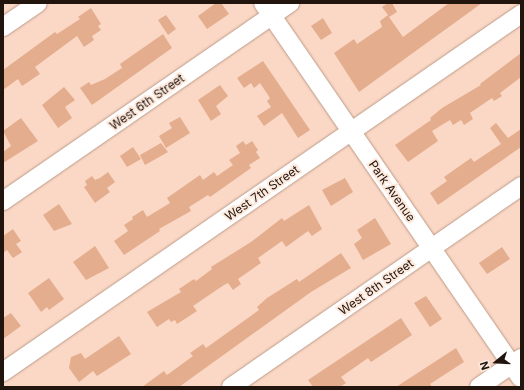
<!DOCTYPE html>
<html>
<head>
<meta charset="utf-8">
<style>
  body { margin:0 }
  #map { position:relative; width:524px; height:390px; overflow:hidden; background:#fbd8c5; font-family:Inter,sans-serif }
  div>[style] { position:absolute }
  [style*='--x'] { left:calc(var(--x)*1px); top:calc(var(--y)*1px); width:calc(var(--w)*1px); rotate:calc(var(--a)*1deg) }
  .building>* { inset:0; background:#e3ad8e }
  .roads { filter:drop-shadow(0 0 1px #bc9b89) drop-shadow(0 0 1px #bc9b89) }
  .minor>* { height:18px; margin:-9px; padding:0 9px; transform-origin:9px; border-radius:9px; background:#fff }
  span { translate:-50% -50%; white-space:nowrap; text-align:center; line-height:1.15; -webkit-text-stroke:4px #fee9dd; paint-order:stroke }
  .street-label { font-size:12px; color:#21150e }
  .frame { position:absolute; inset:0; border:4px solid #21150e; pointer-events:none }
  .north { position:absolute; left:476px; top:342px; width:40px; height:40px; -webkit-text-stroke:3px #fee9dd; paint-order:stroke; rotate:252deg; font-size:11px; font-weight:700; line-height:16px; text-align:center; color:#21150e }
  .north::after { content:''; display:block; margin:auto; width:14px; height:18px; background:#21150e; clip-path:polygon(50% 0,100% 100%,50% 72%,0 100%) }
</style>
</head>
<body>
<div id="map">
  <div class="building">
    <div style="clip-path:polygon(216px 3px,221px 3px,229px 14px,207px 29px,198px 16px)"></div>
    <div style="clip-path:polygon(388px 3px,392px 3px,397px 12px,389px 17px,403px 37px,449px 3px,482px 3px,359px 92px,334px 53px,354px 39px,357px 44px,382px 27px,380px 21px,388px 15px,382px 7px)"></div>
    <div style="clip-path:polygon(91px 8px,101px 24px,98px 26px,101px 30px,92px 36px,94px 40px,84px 47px,77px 36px,35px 67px,40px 74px,22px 86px,18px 79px,3px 90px,3px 70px,55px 32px,57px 34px,80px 19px,78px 17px)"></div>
    <div style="clip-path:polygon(166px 15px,176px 29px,168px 35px,158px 20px)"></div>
    <div style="clip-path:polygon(323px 18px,332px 33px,321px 40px,311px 26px)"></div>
    <div style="clip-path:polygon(163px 34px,172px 48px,92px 105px,80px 88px,89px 82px,91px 85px,105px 79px,122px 68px,120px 64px)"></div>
    <div style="clip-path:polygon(521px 53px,521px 77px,500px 93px,502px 96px,494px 101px,492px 98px,470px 113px,473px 119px,464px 125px,461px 120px,453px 125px,450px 120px,432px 131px,438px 141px,408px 162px,395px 145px,431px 120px,430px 118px,442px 108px,481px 85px,480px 84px)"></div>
    <div style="clip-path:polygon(263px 61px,310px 130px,298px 138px,282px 113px,264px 126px,257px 116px,271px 107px,267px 101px,270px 98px,260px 83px,254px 88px,251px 83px,244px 88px,237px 78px)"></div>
    <div style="clip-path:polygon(220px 85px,228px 96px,216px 106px,221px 114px,211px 121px,198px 100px)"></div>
    <div style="clip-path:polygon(64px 87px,75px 100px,65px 107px,72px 118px,58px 128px,42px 105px)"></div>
    <div style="clip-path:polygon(180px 117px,190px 133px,166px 148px,159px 136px,172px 128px,169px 123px)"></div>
    <div style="clip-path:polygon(21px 118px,38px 141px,3px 163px,3px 152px,11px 146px,3px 131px)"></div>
    <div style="clip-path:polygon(496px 123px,508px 138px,521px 129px,521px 147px,438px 205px,430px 193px,447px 181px,444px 177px,471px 158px,474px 162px,501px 144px,490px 128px)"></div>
    <div style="clip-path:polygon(243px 141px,246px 145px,252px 141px,258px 150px,256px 152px,260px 158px,249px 165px,251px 168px,210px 197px,208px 195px,189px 207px,191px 211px,159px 229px,160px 231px,124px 255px,114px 241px,128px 231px,124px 225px,133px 219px,132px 217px,143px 210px,147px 217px,170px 203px,167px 198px,200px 175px,203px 180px,214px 172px,217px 176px,233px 165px,229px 160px,240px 153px,236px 146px)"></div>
    <div style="clip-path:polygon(161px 143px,168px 152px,145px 165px,140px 155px)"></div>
    <div style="clip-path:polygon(133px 147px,141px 159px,127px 167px,120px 156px)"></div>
    <div style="clip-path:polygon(108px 172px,115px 182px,107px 188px,110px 192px,95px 203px,84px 187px,87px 185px,85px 181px,92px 176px,95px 180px,100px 178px)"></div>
    <div style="clip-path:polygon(345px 178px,353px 192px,331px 206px,322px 190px)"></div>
    <div style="clip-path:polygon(59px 204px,72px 224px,54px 231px,43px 215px)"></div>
    <div style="clip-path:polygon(309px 205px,322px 229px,312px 236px,308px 231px,286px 247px,282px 241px,258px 258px,261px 263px,238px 279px,241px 284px,233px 290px,228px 283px,224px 285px,193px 306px,197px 311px,177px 324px,175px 320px,171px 322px,169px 319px,157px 327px,147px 312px,181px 292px,179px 289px,194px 279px,196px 281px,212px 269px,211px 267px,251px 242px,282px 218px,284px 221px)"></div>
    <div style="clip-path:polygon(375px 218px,391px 244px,363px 260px,354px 244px,362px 238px,357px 230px)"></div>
    <div style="clip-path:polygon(13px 229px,21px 241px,16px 244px,22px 252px,13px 258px,7px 250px,3px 253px,3px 236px)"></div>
    <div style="clip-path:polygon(95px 246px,109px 268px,86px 280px,73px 262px)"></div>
    <div style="clip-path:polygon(502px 247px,510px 259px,487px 274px,479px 263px)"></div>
    <div style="clip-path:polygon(341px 253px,351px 268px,311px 292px,179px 387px,142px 387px,164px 371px,167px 375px,193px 356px,190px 353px,203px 344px,206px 348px,259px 310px,257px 307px,267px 298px,297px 279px,299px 282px)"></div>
    <div style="clip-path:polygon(49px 278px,64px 299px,49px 310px,47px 307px,41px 312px,28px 293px)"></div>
    <div style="clip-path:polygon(426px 296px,442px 319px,430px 327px,414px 303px)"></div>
    <div style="clip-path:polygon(11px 313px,21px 326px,3px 339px,3px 318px)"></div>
    <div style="clip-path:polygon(401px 318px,412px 335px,371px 362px,368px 358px,341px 377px,346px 383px,340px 387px,313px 387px,308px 380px)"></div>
    <div style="clip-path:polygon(119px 336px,131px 354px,97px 376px,93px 371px,79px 382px,69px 368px,71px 357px,81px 353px,85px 359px)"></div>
    <div style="clip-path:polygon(456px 348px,464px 362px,430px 384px,432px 387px,396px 387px)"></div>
  </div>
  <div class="roads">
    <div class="minor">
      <div style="--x:263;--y:3;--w:455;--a:55.5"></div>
      <div style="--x:3;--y:27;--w:42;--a:-34.4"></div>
      <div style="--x:3;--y:201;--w:349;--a:-34.6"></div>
      <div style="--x:3;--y:372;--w:630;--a:-34.65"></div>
      <div style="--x:231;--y:387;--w:353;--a:-34.7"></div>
      <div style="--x:479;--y:387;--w:51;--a:-34.6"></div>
    </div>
  </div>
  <div class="street-label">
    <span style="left:147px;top:102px;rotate:-35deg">West 6th Street</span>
    <span style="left:392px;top:191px;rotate:55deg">Park Avenue</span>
    <span style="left:262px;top:193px;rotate:-35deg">West 7th Street</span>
    <span style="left:376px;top:287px;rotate:-35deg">West 8th Street</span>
  </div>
  <div class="frame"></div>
  <div class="north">N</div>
</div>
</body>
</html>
